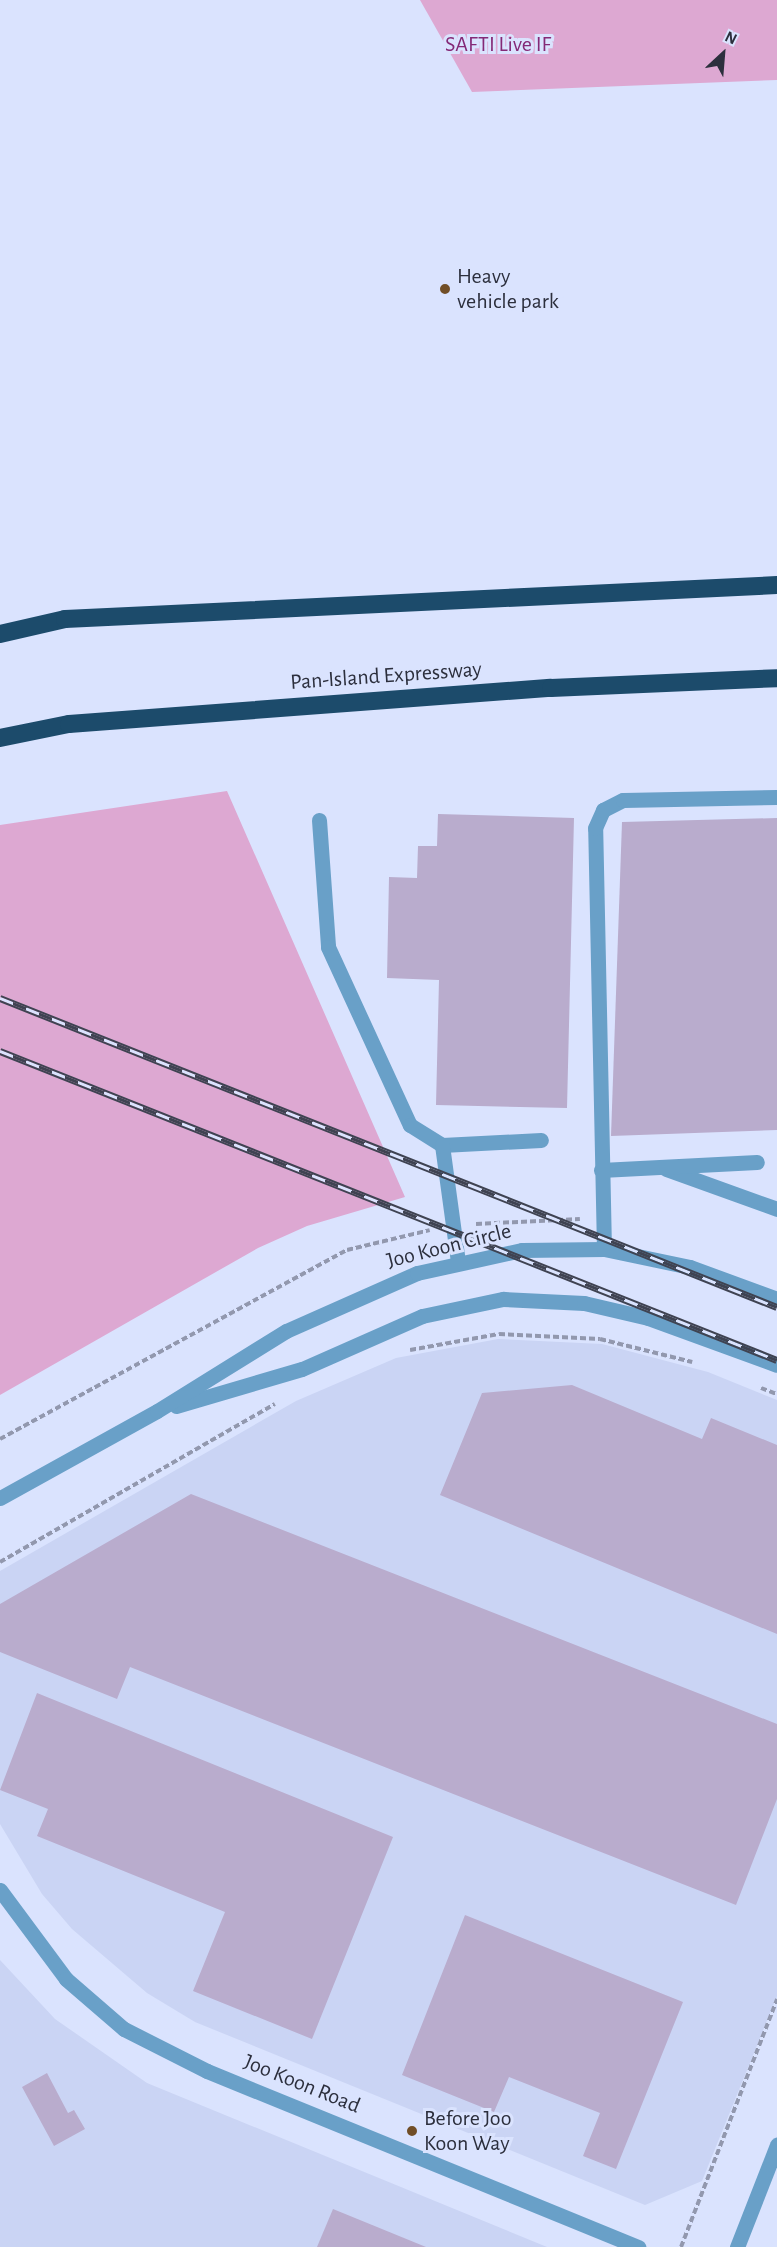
<!DOCTYPE html>
<html>
<head>
<meta charset="utf-8">
<style>
  body { margin:0 }
  #map { position:relative; width:777px; height:2247px; overflow:hidden; background:#dae3fe; font-family:"Alegreya Sans",sans-serif }
  div>[style] { position:absolute }
  [style*='--x'] { left:calc(var(--x)*1px); top:calc(var(--y)*1px); width:calc(var(--w)*1px); rotate:calc(var(--a)*1deg) }
  .built>* { inset:0; background:#cad4f4 }
  .green>* { inset:0; background:#dda8d2 }
  .building>* { inset:0; background:#b9accd }
  .path>* { height:4px; margin-top:-2px; transform-origin:0; background:repeating-linear-gradient(90deg,#9298ae 0 6px,transparent 0 9px) }
  .minor>* { height:15px; margin:-7.5px; padding:0 7.5px; transform-origin:7.5px; border-radius:7.5px; background:#69a0c8 }
  .highway>* { height:18px; margin:-9px; padding:0 9px; transform-origin:9px; border-radius:9px; background:#1c4b6b }
  .rail>* { height:7px; margin-top:-3.5px; transform-origin:0; background:repeating-linear-gradient(90deg,#dae3fe 0 14px,#3f4352 0 28px); box-sizing:border-box; border-block:2px solid #3f4352 }
  .dots>* { width:16px; height:16px; translate:-50% -50%; box-sizing:border-box; border:3px solid #dae3fe; border-radius:50% }
  span { translate:-50% -50%; white-space:nowrap; text-align:center; line-height:1.15; -webkit-text-stroke:6px #dae3fe; paint-order:stroke }
  .park-label { font-size:22px; color:#842977 }
  .poi-label { font-size:22px; color:#2c2f3d }
  .left { translate:0 -50%; text-align:left }
  .street-label { font-size:22px; color:#2c2f3d }
  .north { position:absolute; left:693px; top:24px; width:60px; height:60px; -webkit-text-stroke:4px #dae3fe; paint-order:stroke; rotate:26deg; font-size:16px; font-weight:700; line-height:24px; text-align:center; color:#2c2f3d }
  .north::after { content:''; display:block; margin:auto; width:21px; height:27px; background:#2c2f3d; clip-path:polygon(50% 0,100% 100%,50% 72%,0 100%) }
</style>
</head>
<body>
<div id="map">
  <div class="built">
    <div style="clip-path:polygon(498px 1339px,602px 1344px,708px 1372px,777px 1400px,777px 1996px,702px 2181px,645px 2205px,195px 2022px,147px 1993px,72px 1929px,42px 1894px,0 1824px,0 1571px,296px 1401px,396px 1358px)"></div>
    <div style="clip-path:polygon(0 1960px,55px 2019px,147px 2083px,547px 2247px,0 2247px)"></div>
  </div>
  <div class="green">
    <div style="clip-path:polygon(420px 0,777px 0,777px 80px,472px 92px)"></div>
    <div style="clip-path:polygon(227px 791px,405px 1197px,307px 1226px,258px 1248px,0 1395px,0 825px)"></div>
  </div>
  <div class="building">
    <div style="clip-path:polygon(438px 814px,574px 818px,567px 1108px,436px 1105px,439px 980px,387px 978px,389px 877px,417px 878px,418px 846px,437px 846px)"></div>
    <div style="clip-path:polygon(777px 818px,777px 1130px,611px 1136px,622px 822px)"></div>
    <div style="clip-path:polygon(572px 1385px,702px 1439px,711px 1418px,777px 1445px,777px 1634px,440px 1495px,482px 1393px)"></div>
    <div style="clip-path:polygon(191px 1494px,777px 1724px,777px 1799px,736px 1905px,130px 1667px,117px 1699px,0 1652px,0 1604px)"></div>
    <div style="clip-path:polygon(37px 1693px,393px 1837px,312px 2039px,193px 1991px,225px 1912px,37px 1836px,48px 1809px,0 1790px)"></div>
    <div style="clip-path:polygon(465px 1915px,683px 2002px,616px 2169px,583px 2156px,600px 2113px,509px 2077px,494px 2112px,402px 2075px)"></div>
    <div style="clip-path:polygon(47px 2073px,68px 2113px,74px 2110px,85px 2129px,54px 2146px,22px 2087px)"></div>
    <div style="clip-path:polygon(333px 2209px,426px 2247px,317px 2247px)"></div>
  </div>
  <div class="path">
    <div style="--x:476;--y:1224;--w:104;--a:-2.8"></div>
    <div style="--x:410;--y:1350;--w:90;--a:-10.2"></div>
    <div style="--x:499;--y:1334;--w:101;--a:2.8"></div>
    <div style="--x:600;--y:1339;--w:95;--a:14"></div>
    <div style="--x:761;--y:1388;--w:17;--a:21"></div>
    <div style="--x:0;--y:1439;--w:395;--a:-28.6"></div>
    <div style="--x:347;--y:1250;--w:85;--a:-13.5"></div>
    <div style="--x:0;--y:1562;--w:317;--a:-29.9"></div>
    <div style="--x:681;--y:2247;--w:266;--a:-68.8"></div>
  </div>
  <div class="minor">
    <div style="--x:319;--y:820;--w:127;--a:85.9"></div>
    <div style="--x:328;--y:947;--w:196;--a:65.3"></div>
    <div style="--x:410;--y:1125;--w:38;--a:32"></div>
    <div style="--x:442;--y:1145;--w:99;--a:-2.9"></div>
    <div style="--x:442;--y:1145;--w:118;--a:82.2"></div>
    <div style="--x:666;--y:1169;--w:118;--a:19.8"></div>
    <div style="--x:601;--y:1170;--w:156;--a:-2.9"></div>
    <div style="--x:604;--y:1249;--w:421;--a:-91.2"></div>
    <div style="--x:595;--y:828;--w:20;--a:-66"></div>
    <div style="--x:603;--y:810;--w:22;--a:-27"></div>
    <div style="--x:623;--y:800;--w:154;--a:-1.1"></div>
    <div style="--x:176;--y:1406;--w:131;--a:-16.4"></div>
    <div style="--x:302;--y:1369;--w:131;--a:-23.8"></div>
    <div style="--x:422;--y:1316;--w:83;--a:-11.9"></div>
    <div style="--x:503;--y:1299;--w:81;--a:2.8"></div>
    <div style="--x:584;--y:1303;--w:66;--a:13.2"></div>
    <div style="--x:648;--y:1318;--w:137;--a:20"></div>
    <div style="--x:0;--y:1498;--w:179;--a:-29"></div>
    <div style="--x:157;--y:1411;--w:152;--a:-31.8"></div>
    <div style="--x:286;--y:1331;--w:143;--a:-23.9"></div>
    <div style="--x:417;--y:1273;--w:107;--a:-12.4"></div>
    <div style="--x:522;--y:1250;--w:82;--a:-0.7"></div>
    <div style="--x:604;--y:1249;--w:88;--a:11.8"></div>
    <div style="--x:690;--y:1267;--w:93;--a:20.2"></div>
    <div style="--x:0;--y:1890;--w:111;--a:53.4"></div>
    <div style="--x:66;--y:1979;--w:77;--a:40.8"></div>
    <div style="--x:124;--y:2029;--w:93;--a:26.8"></div>
    <div style="--x:207;--y:2071;--w:466;--a:22.2"></div>
    <div style="--x:737;--y:2247;--w:110;--a:-68.6"></div>
  </div>
  <div class="highway">
    <div style="--x:0;--y:634;--w:67;--a:-13"></div>
    <div style="--x:65;--y:619;--w:713;--a:-2.73"></div>
    <div style="--x:0;--y:738;--w:70;--a:-11.5"></div>
    <div style="--x:69;--y:724;--w:483;--a:-4.3"></div>
    <div style="--x:551;--y:688;--w:226;--a:-2.5"></div>
  </div>
  <div class="rail">
    <div style="--x:0;--y:998;--w:836;--a:21.69"></div>
    <div style="--x:0;--y:1051;--w:836;--a:21.69"></div>
  </div>
  <div class="dots">
    <div style="left:445px;top:289px;background:#714e27"></div>
    <div style="left:412px;top:2131px;background:#714e27"></div>
  </div>
  <div class="park-label">
    <span style="left:498px;top:45px">SAFTI Live IF</span>
  </div>
  <div class="poi-label">
    <span class="left" style="left:457px;top:289px">Heavy<br>vehicle park</span>
    <span class="left" style="left:424px;top:2131px">Before Joo<br>Koon Way</span>
  </div>
  <div class="street-label">
    <span style="left:386px;top:676px;rotate:-4deg">Pan-Island Expressway</span>
    <span style="left:449px;top:1246px;rotate:-14deg">Joo Koon Circle</span>
    <span style="left:302px;top:2084px;rotate:22deg">Joo Koon Road</span>
  </div>
  <div class="north">N</div>
</div>
</body>
</html>
